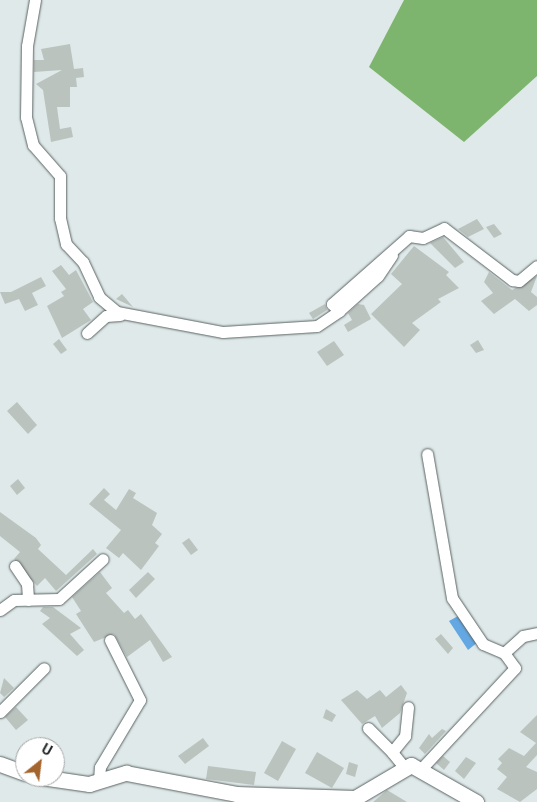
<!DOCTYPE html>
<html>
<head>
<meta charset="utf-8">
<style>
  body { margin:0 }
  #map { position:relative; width:537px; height:802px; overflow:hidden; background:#dfe9e9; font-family:Roboto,sans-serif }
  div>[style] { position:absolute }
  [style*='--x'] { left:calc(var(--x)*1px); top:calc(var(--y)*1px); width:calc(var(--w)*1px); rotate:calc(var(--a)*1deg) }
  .forest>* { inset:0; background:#7db46e }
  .water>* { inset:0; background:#63a7e3 }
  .building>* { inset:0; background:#bbc3bf }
  .roads { filter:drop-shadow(0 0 1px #5a6362) drop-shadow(0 0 1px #5a6362) }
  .street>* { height:11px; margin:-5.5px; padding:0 5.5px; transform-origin:5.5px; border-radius:5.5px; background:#fff }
  .secondary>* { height:15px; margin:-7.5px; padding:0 7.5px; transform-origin:7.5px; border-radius:7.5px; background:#fff }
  span { translate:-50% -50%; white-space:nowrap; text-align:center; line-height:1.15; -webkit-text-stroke:4px #fff; paint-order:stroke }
  .north { position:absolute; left:15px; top:737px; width:50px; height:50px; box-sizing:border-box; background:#fff; border:1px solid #a4a5a5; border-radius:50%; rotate:29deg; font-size:14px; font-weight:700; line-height:20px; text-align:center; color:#1c1f1f }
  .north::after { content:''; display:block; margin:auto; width:18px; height:22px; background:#a4642d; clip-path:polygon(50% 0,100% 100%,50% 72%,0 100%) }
</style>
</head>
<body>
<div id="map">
  <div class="forest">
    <div style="clip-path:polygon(404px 0,537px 0,537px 76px,464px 142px,369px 67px)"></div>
  </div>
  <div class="water">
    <div style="clip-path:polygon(460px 615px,478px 642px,468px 650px,449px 621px)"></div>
  </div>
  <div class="building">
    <div style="clip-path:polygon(70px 44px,74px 69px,83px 68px,84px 77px,76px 78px,77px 87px,70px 87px,70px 107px,57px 107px,60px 129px,71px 127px,73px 137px,51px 142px,43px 90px,36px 84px,62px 70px,34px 72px,34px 60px,44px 60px,41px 49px)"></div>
    <div style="clip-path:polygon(477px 219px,484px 229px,468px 237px,458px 229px)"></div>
    <div style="clip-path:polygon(494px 224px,502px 234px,494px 238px,486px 227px)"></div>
    <div style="clip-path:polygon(443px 237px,464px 262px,455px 268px,430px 243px)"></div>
    <div style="clip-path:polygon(414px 246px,449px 272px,446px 275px,459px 288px,438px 299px,441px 302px,412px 323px,420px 330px,404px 347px,371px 314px,402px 284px,391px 274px)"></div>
    <div style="clip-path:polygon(61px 265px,69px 275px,76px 270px,93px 302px,83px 309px,91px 320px,62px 338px,47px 306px,64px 296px,61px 292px,66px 289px,52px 271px)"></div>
    <div style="clip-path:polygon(489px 272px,512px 290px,537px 276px,531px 292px,537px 297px,537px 305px,529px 311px,515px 299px,494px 314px,481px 301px,493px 293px,484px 282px)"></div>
    <div style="clip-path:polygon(41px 277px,46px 286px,32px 293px,38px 305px,25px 311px,19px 299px,5px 304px,0 292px,11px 292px)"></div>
    <div style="clip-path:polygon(122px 294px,133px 307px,116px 299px)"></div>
    <div style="clip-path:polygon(325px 304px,327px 310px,313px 319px,309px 313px)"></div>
    <div style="clip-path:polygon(358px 304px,364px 305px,371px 319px,348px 332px,344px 325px,352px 320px,348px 313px)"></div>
    <div style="clip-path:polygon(59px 339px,67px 350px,61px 354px,53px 344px)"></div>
    <div style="clip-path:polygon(478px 340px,484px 350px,476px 353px,470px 345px)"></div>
    <div style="clip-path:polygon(334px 341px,344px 355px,327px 366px,317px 352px)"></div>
    <div style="clip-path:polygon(17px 402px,37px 425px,28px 434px,7px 411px)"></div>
    <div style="clip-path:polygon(18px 479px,25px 488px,17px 495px,10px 486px)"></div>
    <div style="clip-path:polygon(104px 488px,110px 494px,104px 500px,116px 510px,129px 489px,136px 493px,133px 498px,157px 513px,152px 525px,162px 534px,155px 543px,159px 546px,141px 570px,123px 553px,119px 558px,106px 548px,121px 530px,89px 504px)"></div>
    <div style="clip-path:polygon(0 512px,36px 538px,41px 545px,38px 549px,66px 575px,93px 549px,97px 554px,56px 591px,45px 578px,37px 586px,14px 559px,20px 552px,0 536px)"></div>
    <div style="clip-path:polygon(189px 538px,198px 550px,191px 555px,182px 543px)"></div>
    <div style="clip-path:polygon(100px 572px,112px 588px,106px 593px,124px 613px,128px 610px,135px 619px,141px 614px,172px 657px,163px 662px,150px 640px,127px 657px,114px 634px,94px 642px,76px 614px,81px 611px,72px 597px)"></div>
    <div style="clip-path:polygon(148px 572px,155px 579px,136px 598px,129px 590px)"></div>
    <div style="clip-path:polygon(43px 607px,53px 607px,81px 628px,70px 634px,84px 650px,77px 656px,42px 624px,50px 618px,40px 611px)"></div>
    <div style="clip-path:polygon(441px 634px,453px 648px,448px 654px,435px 639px)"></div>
    <div style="clip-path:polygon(4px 678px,14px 688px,4px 697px,0 693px)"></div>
    <div style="clip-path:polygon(401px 685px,407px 693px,400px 713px,382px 728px,375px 716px,362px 724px,341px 700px,357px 690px,367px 699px,380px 690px,386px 697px)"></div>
    <div style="clip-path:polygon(16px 707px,28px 720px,16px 730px,5px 717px)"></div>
    <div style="clip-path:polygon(326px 709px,336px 715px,332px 722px,323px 718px)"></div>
    <div style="clip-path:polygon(537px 715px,537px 755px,526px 767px,537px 772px,537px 789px,520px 802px,497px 789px,507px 777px,497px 769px,502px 763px,498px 759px,509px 748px,524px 756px,536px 743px,520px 732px)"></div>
    <div style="clip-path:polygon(442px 729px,446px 731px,425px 754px,419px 748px,429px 734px,432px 738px)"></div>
    <div style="clip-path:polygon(203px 738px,209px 746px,185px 764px,178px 756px)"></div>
    <div style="clip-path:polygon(282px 741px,296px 749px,278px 781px,264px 773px)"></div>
    <div style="clip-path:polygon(317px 752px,344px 768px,332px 788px,305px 773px)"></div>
    <div style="clip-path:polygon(443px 756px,450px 762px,444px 770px,436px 763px)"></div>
    <div style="clip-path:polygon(466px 757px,476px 763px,464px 779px,455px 771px)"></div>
    <div style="clip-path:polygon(349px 762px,358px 765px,355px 777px,346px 774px)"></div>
    <div style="clip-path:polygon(208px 766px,256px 772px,254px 785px,206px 779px)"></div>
    <div style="clip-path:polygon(387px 790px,407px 802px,373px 802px)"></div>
  </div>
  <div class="roads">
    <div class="street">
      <div style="--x:35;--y:0;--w:47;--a:99.9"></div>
      <div style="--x:27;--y:46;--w:71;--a:90.8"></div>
      <div style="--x:26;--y:117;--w:29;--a:76"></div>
      <div style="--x:33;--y:145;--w:41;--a:48.9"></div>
      <div style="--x:60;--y:176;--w:42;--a:90"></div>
      <div style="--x:60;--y:218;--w:27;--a:77"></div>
      <div style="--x:66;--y:244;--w:25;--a:47"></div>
      <div style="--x:83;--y:262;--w:38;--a:65"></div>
      <div style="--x:99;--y:297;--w:23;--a:40"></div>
      <div style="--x:117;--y:312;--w:108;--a:10.7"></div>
      <div style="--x:223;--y:332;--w:94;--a:-3.7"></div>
      <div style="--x:317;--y:326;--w:27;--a:-34"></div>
      <div style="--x:339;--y:311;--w:10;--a:-135"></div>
      <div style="--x:332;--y:304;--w:103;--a:-41.4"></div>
      <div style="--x:409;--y:236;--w:14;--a:8"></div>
      <div style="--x:423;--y:238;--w:23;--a:-25"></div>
      <div style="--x:444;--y:228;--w:86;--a:37.4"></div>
      <div style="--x:512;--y:280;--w:7;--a:8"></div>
      <div style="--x:519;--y:281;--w:23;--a:-40"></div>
      <div style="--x:339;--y:311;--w:52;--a:-41.9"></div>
      <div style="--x:378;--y:276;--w:25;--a:-56"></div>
      <div style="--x:87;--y:333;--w:25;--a:-42"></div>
      <div style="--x:106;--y:316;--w:14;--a:-4"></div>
      <div style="--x:15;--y:566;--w:22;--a:56"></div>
      <div style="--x:27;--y:584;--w:16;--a:86"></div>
      <div style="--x:0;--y:610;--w:17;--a:-36"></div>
      <div style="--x:14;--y:600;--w:45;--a:-1.3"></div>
      <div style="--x:59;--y:599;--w:59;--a:-42.3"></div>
      <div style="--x:504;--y:653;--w:25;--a:-42"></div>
      <div style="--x:523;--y:636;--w:14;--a:-12"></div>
      <div style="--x:0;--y:712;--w:62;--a:-45"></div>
      <div style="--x:368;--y:728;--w:34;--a:45"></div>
      <div style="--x:404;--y:767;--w:19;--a:-129"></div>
      <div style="--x:392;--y:752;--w:21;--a:-51"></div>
      <div style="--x:405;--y:736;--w:29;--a:-84"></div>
      <div style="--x:421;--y:769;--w:138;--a:-47.1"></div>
      <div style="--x:515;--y:668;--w:19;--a:-126"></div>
      <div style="--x:504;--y:653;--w:23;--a:-157"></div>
      <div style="--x:483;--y:644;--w:55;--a:-124"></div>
      <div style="--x:452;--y:598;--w:146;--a:-99.8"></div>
      <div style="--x:99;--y:780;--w:13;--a:-86"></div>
      <div style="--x:100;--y:767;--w:78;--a:-59.2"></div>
      <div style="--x:140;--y:700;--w:67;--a:-116.6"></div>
    </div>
    <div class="secondary">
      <div style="--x:0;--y:764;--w:27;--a:20"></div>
      <div style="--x:41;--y:777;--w:49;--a:8.3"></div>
      <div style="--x:89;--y:784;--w:39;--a:-17"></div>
      <div style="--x:126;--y:773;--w:112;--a:10.8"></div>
      <div style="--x:236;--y:794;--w:119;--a:1.9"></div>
      <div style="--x:355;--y:798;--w:65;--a:-30.5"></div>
      <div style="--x:411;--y:765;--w:75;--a:29.6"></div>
    </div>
  </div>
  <div class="north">U</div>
</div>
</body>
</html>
